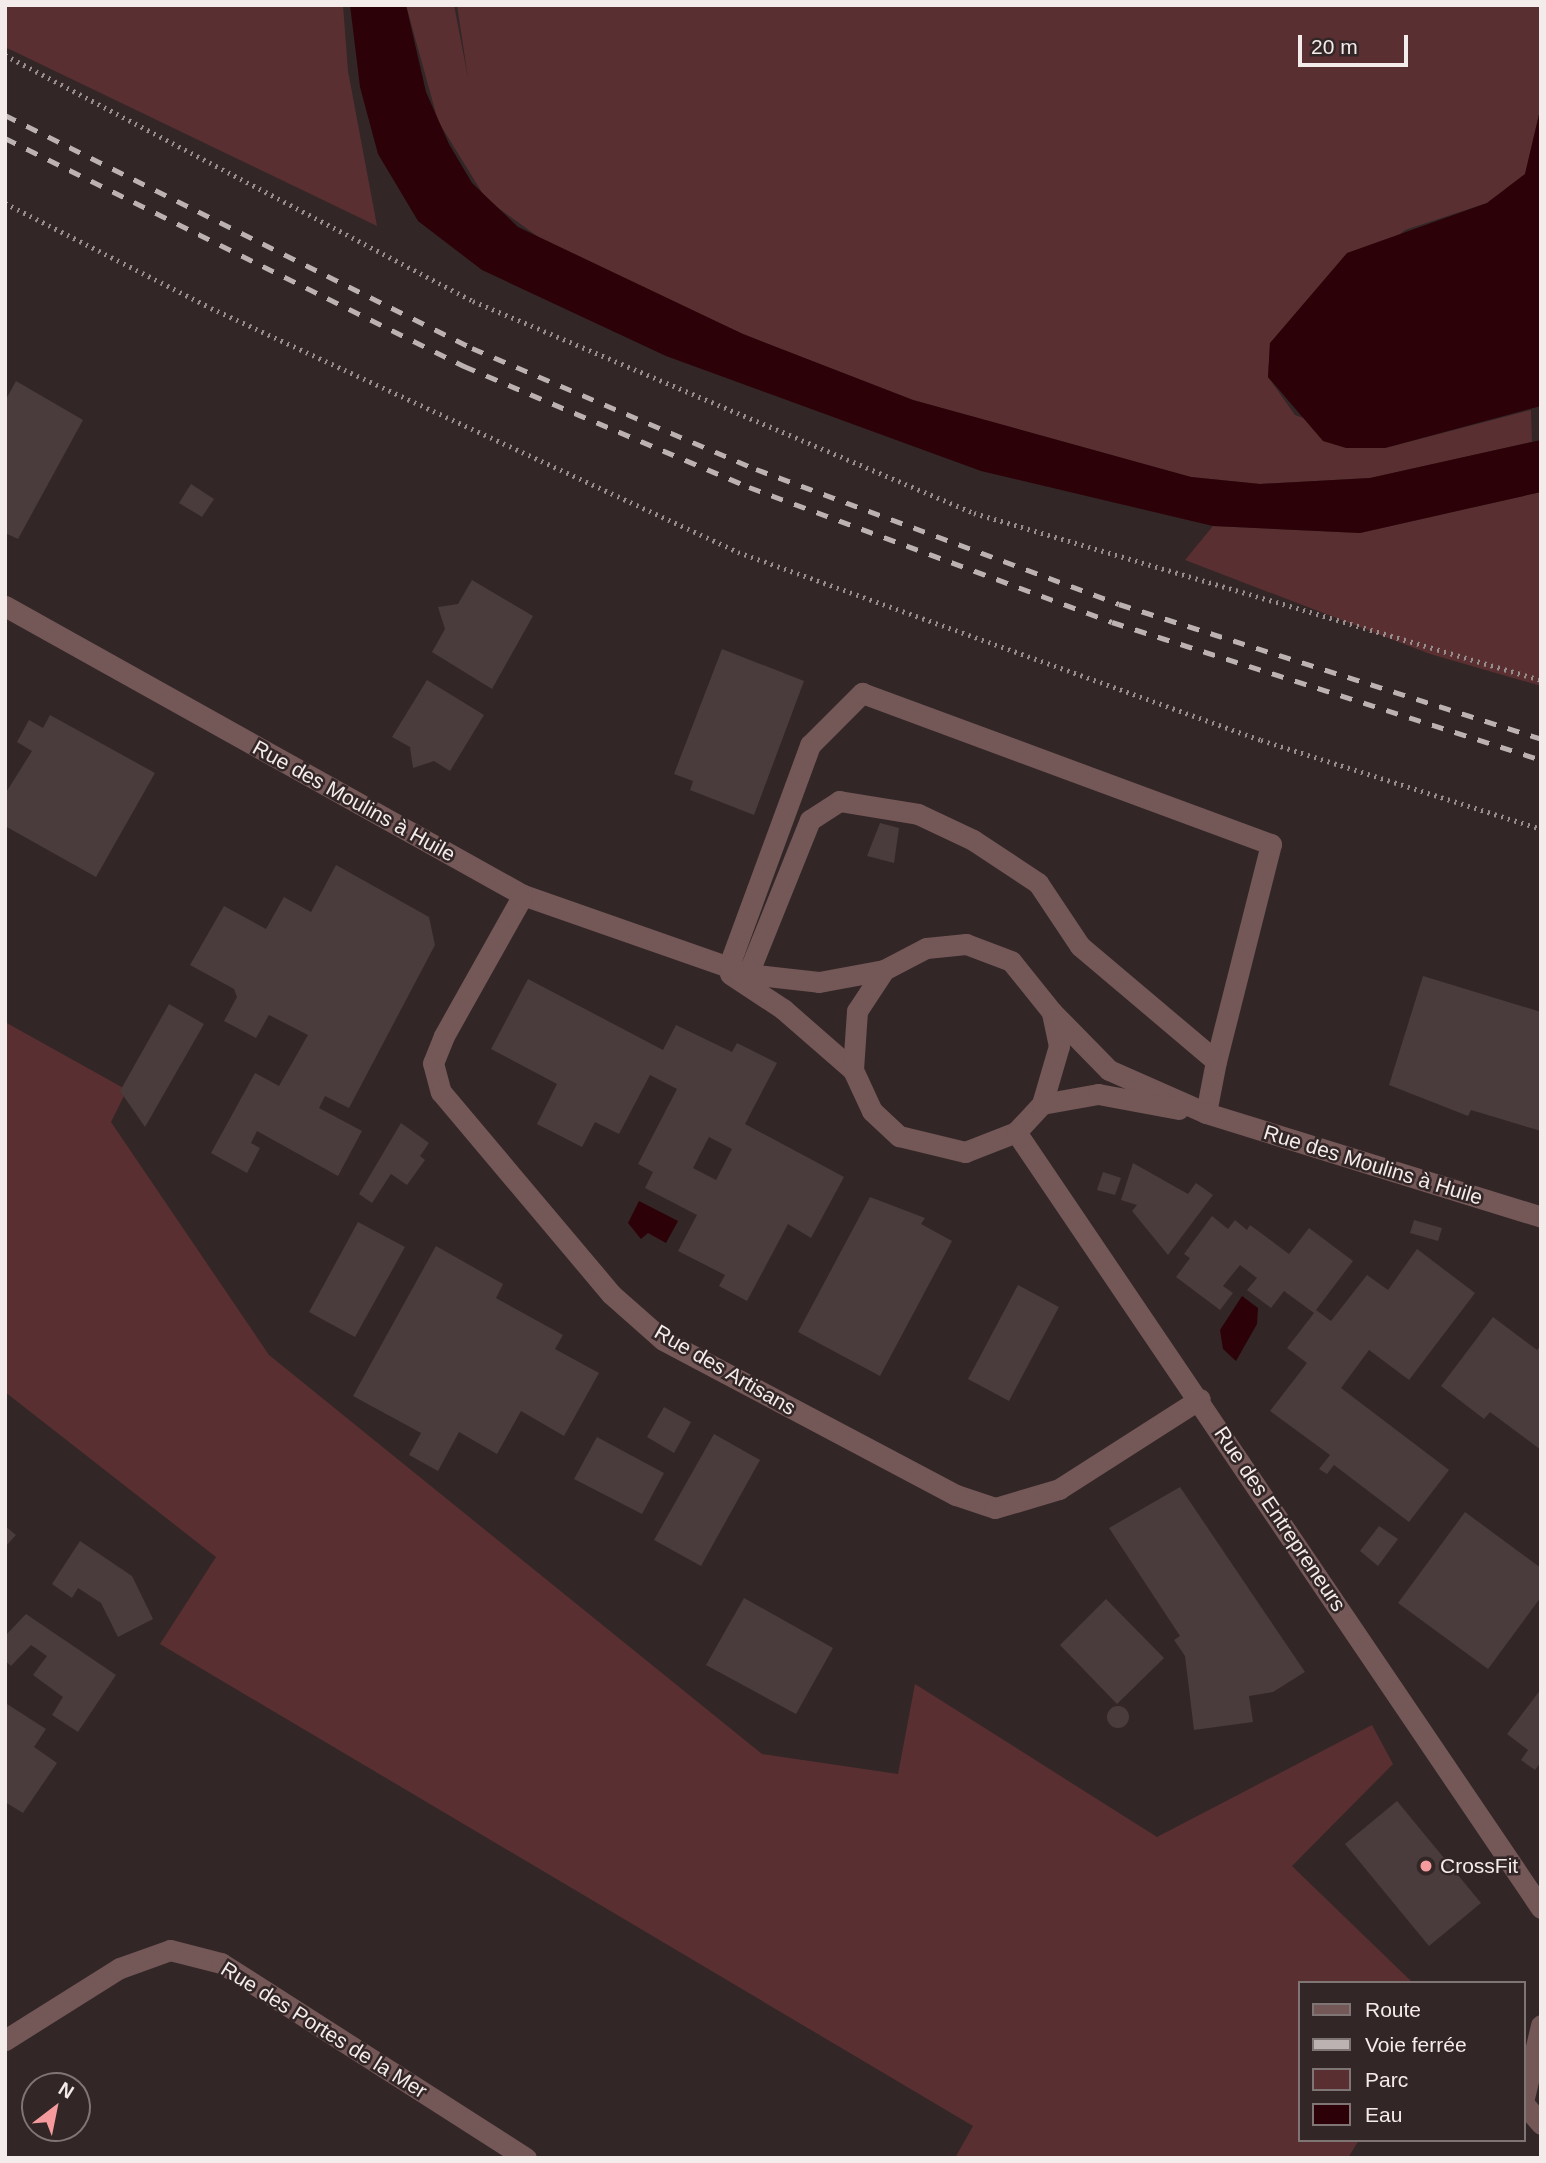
<!DOCTYPE html>
<html>
<head>
<meta charset="utf-8">
<style>
  body { margin:0 }
  #map { position:relative; width:1546px; height:2163px; overflow:hidden; background:#332626; font-family:Helvetica,sans-serif }
  div>[style] { position:absolute }
  [style*='--x'] { left:calc(var(--x)*1px); top:calc(var(--y)*1px); width:calc(var(--w)*1px); rotate:calc(var(--a)*1deg) }
  .green>* { inset:0; background:#592f31 }
  .water>* { inset:0; background:#2c0208 }
  .building>* { inset:0; background:#4a3c3c }
  .round { border-radius:50% }
  .path>* { height:4.5px; margin-top:-2.25px; transform-origin:0; background:repeating-linear-gradient(90deg,#988d8d 0 2px,transparent 0 7px) }
  .lane>* { height:21px; margin:-10.5px; padding:0 10.5px; transform-origin:10.5px; border-radius:10.5px; background:#745757 }
  .street>* { height:21px; margin:-10.5px; padding:0 10.5px; transform-origin:10.5px; border-radius:10.5px; background:#745757 }
  .rail>* { height:5px; margin-top:-2.5px; transform-origin:0; background:repeating-linear-gradient(90deg,#bcb2b2 0 12px,transparent 0 24px) }
  .dots>* { width:19px; height:19px; translate:-50% -50%; box-sizing:border-box; border:4px solid #332626; border-radius:50% }
  span { translate:-50% -50%; white-space:nowrap; text-align:center; line-height:1.15; -webkit-text-stroke:5px #332626; paint-order:stroke }
  .street-label { font-size:21px; color:#f4ebeb }
  .poi-label { font-size:21px; color:#f4ebeb }
  .left { translate:0 -50%; text-align:left }
  .frame { position:absolute; inset:0; border:7px solid #f4ebeb; pointer-events:none }
  .legend { position:absolute; left:1298px; top:1981px; width:228px; height:161px; box-sizing:border-box; background:#332626; border:2px solid #807575; margin:0; padding:9px 12px; list-style:none; font-size:21px; color:#f4ebeb }
  .legend li { display:flex; align-items:center; gap:14px; height:35px }
  .legend b { width:35px; border:2px solid #807575 }
  .north { position:absolute; left:21px; top:2072px; width:70px; height:70px; box-sizing:border-box; background:#332626; border:2px solid #807575; border-radius:50%; rotate:32deg; font-size:19px; font-weight:700; line-height:28px; text-align:center; color:#f4ebeb }
  .north::after { content:''; display:block; margin:auto; width:24px; height:32px; background:#f59b9e; clip-path:polygon(50% 0,100% 100%,50% 72%,0 100%) }
  .scale { position:absolute; left:1298px; top:35px; width:110px; height:32px; box-sizing:border-box; border:4px solid #f4ebeb; border-top:0; padding-left:9px; font-size:21px; line-height:24px; white-space:nowrap; color:#f4ebeb; -webkit-text-stroke:5px #332626; paint-order:stroke }
</style>
</head>
<body>
<div id="map">
  <div class="green">
    <div style="clip-path:polygon(5px 5px,343px 5px,348px 71px,377px 226px,5px 47px)"></div>
    <div style="clip-path:polygon(406px 5px,454px 5px,468px 78px,457px 5px,1541px 5px,1541px 106px,1525px 174px,1487px 203px,1405px 230px,1270px 343px,1268px 377px,1295px 415px,1385px 448px,1531px 410px,1532px 442px,1370px 478px,1260px 484px,1191px 477px,913px 400px,743px 334px,555px 249px,486px 199px,438px 121px)"></div>
    <div style="clip-path:polygon(1541px 492px,1541px 686px,1430px 654px,1185px 560px,1213px 526px,1360px 533px)"></div>
    <div style="clip-path:polygon(5px 1022px,127px 1090px,111px 1122px,269px 1355px,762px 1754px,898px 1774px,915px 1684px,1157px 1837px,1372px 1725px,1393px 1764px,1292px 1866px,1413px 1983px,1299px 1983px,1299px 2140px,1359px 2140px,1348px 2158px,955px 2158px,973px 2126px,160px 1644px,216px 1557px,5px 1392px)"></div>
  </div>
  <div class="water">
    <div style="clip-path:polygon(350px 5px,406px 5px,426px 92px,449px 144px,472px 183px,518px 227px,743px 334px,913px 400px,1191px 477px,1260px 484px,1370px 478px,1541px 440px,1541px 492px,1360px 533px,1213px 526px,981px 471px,666px 356px,482px 270px,418px 221px,378px 154px,360px 87px)"></div>
    <div style="clip-path:polygon(1541px 106px,1541px 406px,1385px 448px,1346px 448px,1323px 441px,1268px 377px,1270px 343px,1347px 253px,1487px 203px,1525px 174px)"></div>
    <div style="clip-path:polygon(639px 1201px,678px 1221px,666px 1243px,648px 1233px,641px 1239px,628px 1223px)"></div>
    <div style="clip-path:polygon(1242px 1296px,1258px 1308px,1257px 1324px,1236px 1361px,1223px 1349px,1220px 1330px)"></div>
  </div>
  <div class="building">
    <div style="clip-path:polygon(16px 381px,83px 420px,18px 539px,5px 533px,5px 401px)"></div>
    <div style="clip-path:polygon(191px 484px,214px 499px,202px 517px,179px 503px)"></div>
    <div style="clip-path:polygon(472px 580px,533px 616px,492px 689px,432px 652px,445px 629px,438px 607px,458px 604px)"></div>
    <div style="clip-path:polygon(722px 649px,804px 681px,754px 815px,690px 790px,693px 781px,674px 774px)"></div>
    <div style="clip-path:polygon(427px 680px,484px 715px,450px 771px,434px 761px,413px 768px,410px 747px,392px 737px)"></div>
    <div style="clip-path:polygon(50px 715px,155px 773px,96px 877px,5px 826px,5px 794px,32px 751px,17px 742px,29px 720px,43px 728px)"></div>
    <div style="clip-path:polygon(880px 823px,899px 828px,894px 863px,867px 856px)"></div>
    <div style="clip-path:polygon(336px 865px,429px 917px,435px 945px,349px 1108px,325px 1096px,319px 1108px,362px 1131px,338px 1176px,257px 1131px,251px 1143px,260px 1148px,247px 1173px,211px 1153px,255px 1073px,279px 1086px,308px 1035px,269px 1015px,256px 1038px,224px 1021px,237px 997px,234px 989px,190px 965px,224px 906px,266px 929px,284px 897px,311px 912px)"></div>
    <div style="clip-path:polygon(1423px 976px,1541px 1012px,1541px 1131px,1471px 1110px,1468px 1116px,1389px 1085px)"></div>
    <div style="clip-path:polygon(evenodd,528px 979px,663px 1050px,676px 1025px,732px 1052px,737px 1043px,777px 1063px,745px 1124px,844px 1177px,811px 1238px,788px 1224px,747px 1301px,719px 1286px,725px 1275px,678px 1251px,697px 1215px,645px 1188px,653px 1172px,638px 1164px,677px 1089px,650px 1075px,619px 1134px,595px 1122px,582px 1147px,537px 1124px,557px 1084px,491px 1049px,528px 979px,709px 1137px,732px 1149px,716px 1180px,693px 1168px,709px 1137px)"></div>
    <div style="clip-path:polygon(169px 1004px,204px 1024px,145px 1127px,120px 1091px)"></div>
    <div style="clip-path:polygon(401px 1123px,429px 1143px,420px 1156px,425px 1160px,407px 1185px,391px 1174px,372px 1203px,359px 1194px)"></div>
    <div style="clip-path:polygon(1133px 1163px,1188px 1194px,1196px 1183px,1213px 1195px,1168px 1255px,1132px 1211px,1137px 1205px,1121px 1200px)"></div>
    <div style="clip-path:polygon(1103px 1172px,1121px 1178px,1115px 1195px,1097px 1190px)"></div>
    <div style="clip-path:polygon(870px 1197px,925px 1218px,921px 1224px,952px 1241px,880px 1376px,798px 1332px)"></div>
    <div style="clip-path:polygon(1212px 1216px,1228px 1229px,1235px 1220px,1247px 1230px,1250px 1225px,1289px 1254px,1309px 1228px,1353px 1261px,1316px 1310px,1331px 1321px,1367px 1275px,1388px 1290px,1417px 1249px,1475px 1293px,1409px 1380px,1369px 1350px,1341px 1388px,1449px 1470px,1409px 1522px,1334px 1465px,1327px 1474px,1319px 1469px,1330px 1455px,1270px 1411px,1307px 1363px,1287px 1348px,1314px 1313px,1284px 1291px,1271px 1308px,1247px 1290px,1257px 1278px,1240px 1265px,1223px 1286px,1233px 1293px,1220px 1310px,1176px 1277px,1190px 1258px,1184px 1254px)"></div>
    <div style="clip-path:polygon(1414px 1220px,1442px 1228px,1438px 1241px,1410px 1233px)"></div>
    <div style="clip-path:polygon(358px 1222px,405px 1247px,355px 1337px,309px 1312px)"></div>
    <div style="clip-path:polygon(436px 1246px,503px 1284px,496px 1298px,563px 1335px,555px 1349px,599px 1373px,564px 1436px,521px 1411px,497px 1454px,459px 1432px,438px 1471px,409px 1455px,421px 1433px,353px 1396px)"></div>
    <div style="clip-path:polygon(1018px 1285px,1059px 1307px,1009px 1401px,968px 1379px)"></div>
    <div style="clip-path:polygon(1493px 1317px,1537px 1350px,1541px 1345px,1541px 1450px,1490px 1412px,1484px 1419px,1441px 1386px)"></div>
    <div style="clip-path:polygon(664px 1407px,691px 1422px,674px 1453px,647px 1437px)"></div>
    <div style="clip-path:polygon(714px 1434px,760px 1460px,701px 1566px,654px 1540px)"></div>
    <div style="clip-path:polygon(597px 1437px,664px 1473px,642px 1514px,574px 1479px)"></div>
    <div style="clip-path:polygon(1180px 1487px,1305px 1672px,1273px 1692px,1249px 1696px,1253px 1722px,1194px 1730px,1185px 1656px,1174px 1640px,1180px 1636px,1109px 1528px)"></div>
    <div style="clip-path:polygon(1465px 1512px,1541px 1568px,1541px 1597px,1488px 1669px,1398px 1603px)"></div>
    <div style="clip-path:polygon(5px 1526px,16px 1535px,5px 1547px)"></div>
    <div style="clip-path:polygon(1379px 1526px,1398px 1539px,1378px 1566px,1360px 1551px)"></div>
    <div style="clip-path:polygon(80px 1541px,132px 1576px,153px 1619px,118px 1637px,101px 1603px,78px 1588px,72px 1598px,52px 1584px)"></div>
    <div style="clip-path:polygon(744px 1598px,833px 1648px,796px 1714px,706px 1665px)"></div>
    <div style="clip-path:polygon(1106px 1599px,1164px 1658px,1117px 1704px,1060px 1645px)"></div>
    <div style="clip-path:polygon(26px 1614px,116px 1675px,78px 1732px,52px 1715px,63px 1697px,33px 1675px,47px 1656px,31px 1645px,11px 1666px,5px 1661px,5px 1636px)"></div>
    <div style="clip-path:polygon(1541px 1689px,1541px 1762px,1535px 1770px,1521px 1760px,1528px 1750px,1507px 1734px)"></div>
    <div style="clip-path:polygon(7px 1704px,46px 1729px,34px 1747px,57px 1763px,23px 1813px,5px 1802px)"></div>
    <div class="round" style="left:1107px;top:1706px;width:22px;height:22px"></div>
    <div style="clip-path:polygon(1397px 1801px,1481px 1903px,1429px 1946px,1345px 1844px)"></div>
  </div>
  <div class="path">
    <div style="--x:5;--y:55;--w:529;--a:27.73"></div>
    <div style="--x:473;--y:301;--w:544;--a:22.94"></div>
    <div style="--x:974;--y:513;--w:591;--a:16.41"></div>
    <div style="--x:5;--y:203;--w:231;--a:27"></div>
    <div style="--x:211;--y:308;--w:581;--a:24.84"></div>
    <div style="--x:738;--y:552;--w:556;--a:19.77"></div>
    <div style="--x:1261;--y:740;--w:294;--a:17.6"></div>
  </div>
  <div class="lane">
    <div style="--x:728;--y:968;--w:238;--a:-69.8"></div>
    <div style="--x:810;--y:745;--w:74;--a:-45"></div>
    <div style="--x:862;--y:693;--w:436;--a:20.3"></div>
    <div style="--x:1271;--y:844;--w:224;--a:104.2"></div>
    <div style="--x:748;--y:974;--w:166;--a:-68.1"></div>
    <div style="--x:810;--y:820;--w:35;--a:-33"></div>
    <div style="--x:839;--y:801;--w:80;--a:9.3"></div>
    <div style="--x:918;--y:814;--w:61;--a:25.3"></div>
    <div style="--x:973;--y:840;--w:78;--a:33.5"></div>
    <div style="--x:1038;--y:883;--w:76;--a:56.3"></div>
    <div style="--x:1080;--y:946;--w:178;--a:40.2"></div>
    <div style="--x:1216;--y:1061;--w:53;--a:100.9"></div>
    <div style="--x:1523;--y:2102;--w:79;--a:-76.8"></div>
    <div style="--x:1523;--y:2103;--w:28;--a:49"></div>
  </div>
  <div class="street">
    <div style="--x:5;--y:606;--w:593;--a:29.16"></div>
    <div style="--x:523;--y:895;--w:238;--a:19.3"></div>
    <div style="--x:748;--y:974;--w:71;--a:6.4"></div>
    <div style="--x:819;--y:982;--w:66;--a:-10.5"></div>
    <div style="--x:523;--y:895;--w:162;--a:119.3"></div>
    <div style="--x:444;--y:1036;--w:29;--a:112"></div>
    <div style="--x:433;--y:1063;--w:30;--a:75"></div>
    <div style="--x:441;--y:1092;--w:264;--a:49.9"></div>
    <div style="--x:611;--y:1294;--w:69;--a:41.5"></div>
    <div style="--x:663;--y:1340;--w:331;--a:27.9"></div>
    <div style="--x:956;--y:1495;--w:41;--a:18.4"></div>
    <div style="--x:995;--y:1508;--w:67;--a:-16.5"></div>
    <div style="--x:1059;--y:1489;--w:167;--a:-32.6"></div>
    <div style="--x:730;--y:974;--w:64;--a:33.4"></div>
    <div style="--x:783;--y:1009;--w:93;--a:41.1"></div>
    <div style="--x:853;--y:1070;--w:45;--a:65.1"></div>
    <div style="--x:872;--y:1111;--w:37;--a:43"></div>
    <div style="--x:899;--y:1136;--w:68;--a:13.6"></div>
    <div style="--x:965;--y:1152;--w:55;--a:-21.4"></div>
    <div style="--x:1016;--y:1132;--w:38;--a:-47"></div>
    <div style="--x:1042;--y:1104;--w:60;--a:-73.7"></div>
    <div style="--x:1059;--y:1046;--w:35;--a:-102"></div>
    <div style="--x:1052;--y:1012;--w:65;--a:-128.8"></div>
    <div style="--x:1011;--y:961;--w:48;--a:-159.3"></div>
    <div style="--x:966;--y:944;--w:40;--a:174.3"></div>
    <div style="--x:926;--y:948;--w:47;--a:152.4"></div>
    <div style="--x:884;--y:970;--w:49;--a:123.4"></div>
    <div style="--x:857;--y:1011;--w:59;--a:93.9"></div>
    <div style="--x:1052;--y:1012;--w:81;--a:45.5"></div>
    <div style="--x:1109;--y:1070;--w:106;--a:23.9"></div>
    <div style="--x:1206;--y:1113;--w:351;--a:17.2"></div>
    <div style="--x:1042;--y:1104;--w:57;--a:-10.1"></div>
    <div style="--x:1098;--y:1094;--w:82;--a:10.5"></div>
    <div style="--x:1016;--y:1132;--w:937;--a:55.92"></div>
    <div style="--x:5;--y:2040;--w:136;--a:-32.1"></div>
    <div style="--x:120;--y:1968;--w:53;--a:-19.8"></div>
    <div style="--x:170;--y:1950;--w:53;--a:14.3"></div>
    <div style="--x:221;--y:1963;--w:362;--a:32.6"></div>
  </div>
  <div class="rail">
    <div style="--x:5;--y:115;--w:522;--a:26.52"></div>
    <div style="--x:472;--y:348;--w:309;--a:23.1"></div>
    <div style="--x:756;--y:469;--w:387;--a:20.4"></div>
    <div style="--x:1119;--y:604;--w:443;--a:17.7"></div>
    <div style="--x:5;--y:138;--w:513;--a:26.42"></div>
    <div style="--x:464;--y:366;--w:310;--a:23"></div>
    <div style="--x:749;--y:487;--w:387;--a:20.4"></div>
    <div style="--x:1112;--y:622;--w:451;--a:17.8"></div>
  </div>
  <div class="dots">
    <div style="left:1426px;top:1866px;background:#f59b9e"></div>
  </div>
  <div class="street-label">
    <span style="left:354px;top:801px;rotate:29deg">Rue des Moulins à Huile</span>
    <span style="left:1373px;top:1165px;rotate:17deg">Rue des Moulins à Huile</span>
    <span style="left:725px;top:1370px;rotate:30deg">Rue des Artisans</span>
    <span style="left:1280px;top:1519px;rotate:56deg">Rue des Entrepreneurs</span>
    <span style="left:324px;top:2030px;rotate:32deg">Rue des Portes de la Mer</span>
  </div>
  <div class="poi-label">
    <span class="left" style="left:1440px;top:1866px">CrossFit</span>
  </div>
  <div class="frame"></div>
  <ul class="legend">
  <li><b style="height:9px;background:#745757"></b>Route</li>
  <li><b style="height:9px;background:#bcb2b2"></b>Voie ferrée</li>
  <li><b style="height:19px;background:#592f31"></b>Parc</li>
  <li><b style="height:19px;background:#2c0208"></b>Eau</li>
  </ul>
  <div class="north">N</div>
  <div class="scale">20 m</div>
</div>
</body>
</html>
